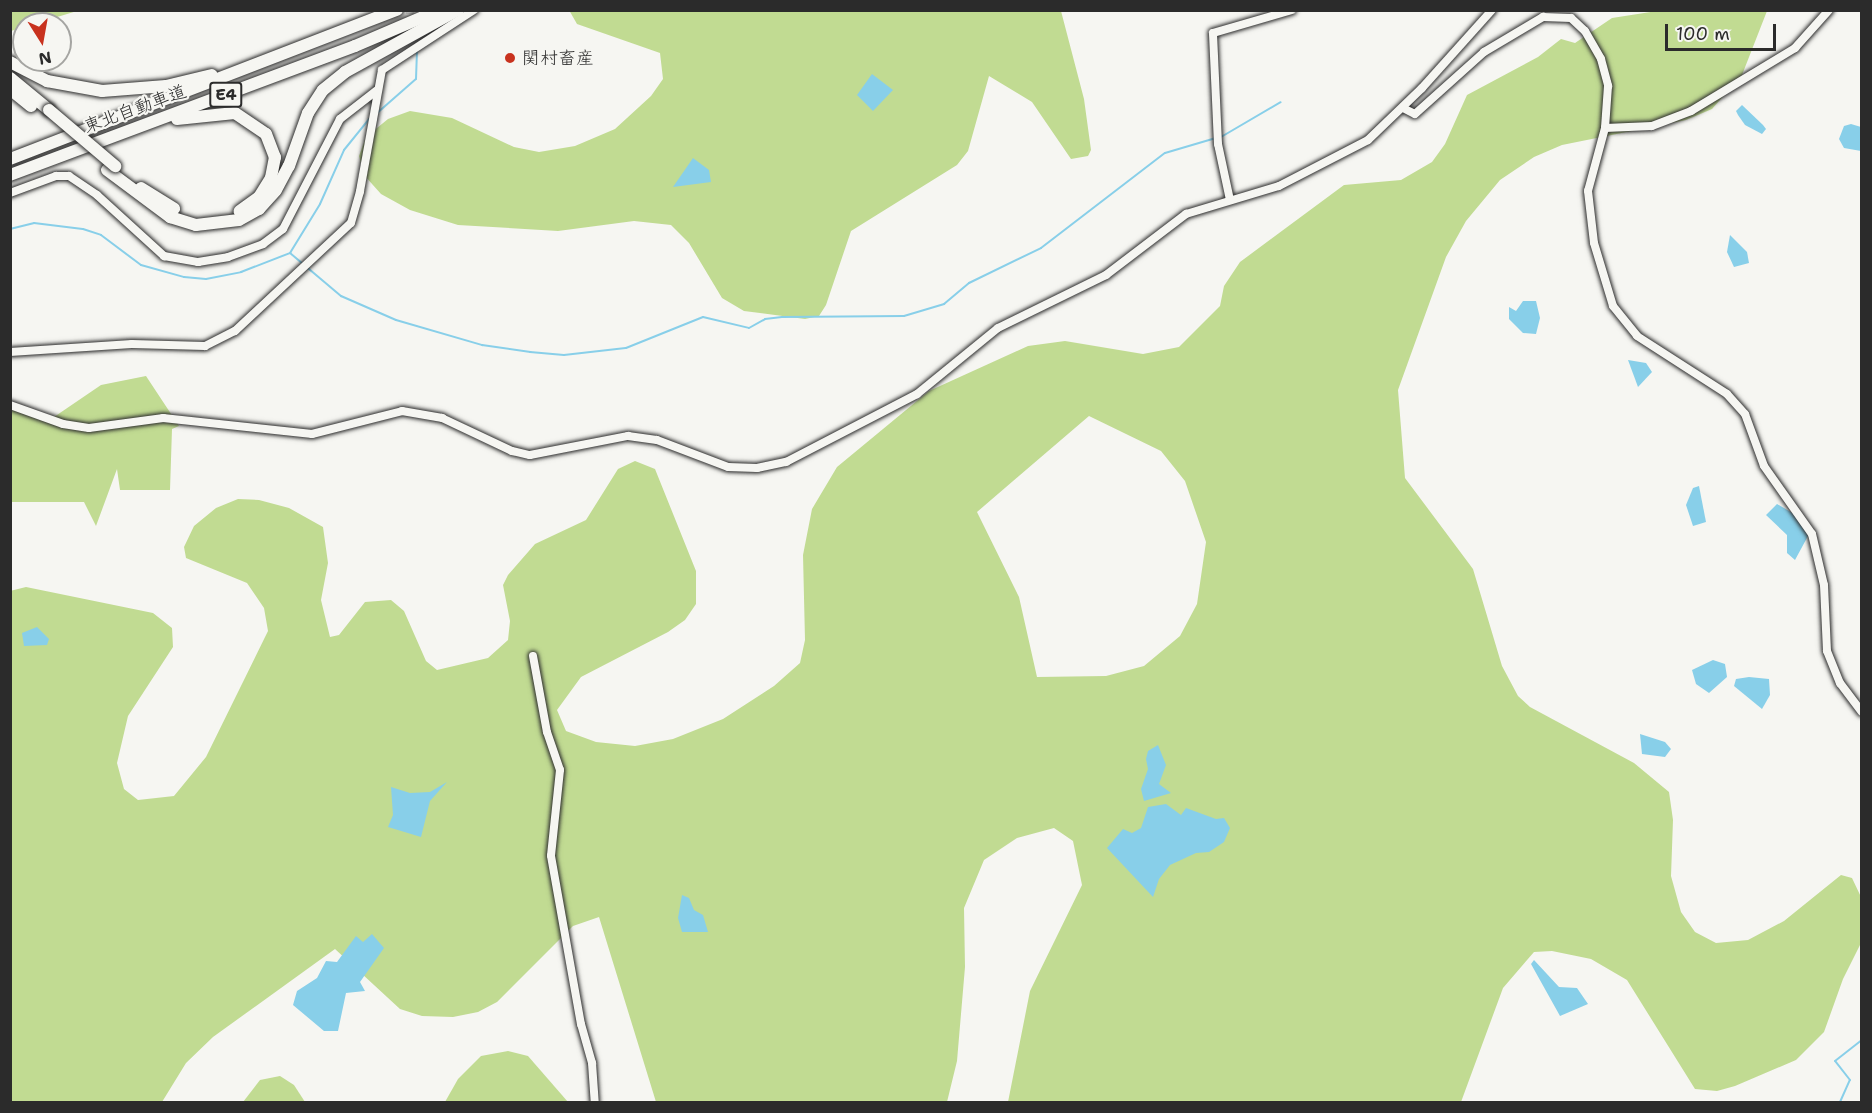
<!DOCTYPE html>
<html>
<head>
<meta charset="utf-8">
<style>
  body { margin:0 }
  #map { position:relative; width:1872px; height:1113px; overflow:hidden; background:#f6f6f2; font-family:"Shantell Sans","Klee One",sans-serif }
  div>[style] { position:absolute }
  [style*='--x'] { left:calc(var(--x)*1px); top:calc(var(--y)*1px); width:calc(var(--w)*1px); rotate:calc(var(--a)*1deg) }
  .green>* { inset:0; background:#c1db92 }
  .water>* { inset:0; background:#88cfe9 }
  .stream>* { height:2px; margin:-1px; padding:0 1px; transform-origin:1px; border-radius:1px; background:#88cfe9 }
  .minor-tunnel>* { height:8px; margin-top:-4px; transform-origin:0; background:repeating-linear-gradient(90deg,#cdcdca 0 8px,transparent 0 12px) }
  .roads { filter:drop-shadow(0 0 2px #2b2b2b) drop-shadow(0 0 2px #2b2b2b) }
  .minor>* { height:8px; margin:-4px; padding:0 4px; transform-origin:4px; border-radius:4px; background:#f6f6f2 }
  .highway>* { height:12px; margin:-6px; padding:0 6px; transform-origin:6px; border-radius:6px; background:#f6f6f2 }
  .bridges { filter:drop-shadow(0 0 2px #2b2b2b) drop-shadow(0 0 2px #2b2b2b) }
  .highway-bridge>* { height:12px; margin:-6px; padding:0 6px; transform-origin:6px; border-radius:6px; background:#f6f6f2 }
  .dots>* { width:16px; height:16px; translate:-50% -50%; box-sizing:border-box; border:3px solid #f6f6f2; border-radius:50% }
  span { translate:-50% -50%; white-space:nowrap; text-align:center; line-height:1.15; -webkit-text-stroke:4.5px #f6f6f2; paint-order:stroke }
  .shield-label span { padding:2px 4px; background:#f6f6f2; border:2px solid; border-radius:4px; -webkit-text-stroke-width:0 }
  .shield-label { font-size:16px; color:#2b2b2b; font-weight:700 }
  .poi-label { font-size:18px; color:#2b2b2b }
  .left { translate:0 -50%; text-align:left }
  .street-label { font-size:18px; color:#2b2b2b }
  .frame { position:absolute; inset:0; border:12px solid #2b2b2b; pointer-events:none }
  .north { position:absolute; left:12px; top:12px; width:60px; height:60px; box-sizing:border-box; background:#f6f6f2; border:2px solid #a5a5a2; border-radius:50%; rotate:169deg; font-size:16px; font-weight:700; line-height:24px; text-align:center; color:#2b2b2b }
  .north::after { content:''; display:block; margin:auto; width:21px; height:27px; background:#c8321e; clip-path:polygon(50% 0,100% 100%,50% 72%,0 100%) }
  .scale { position:absolute; left:1665px; top:24px; width:111px; height:27px; box-sizing:border-box; border:3px solid #2b2b2b; border-top:0; padding-left:8px; font-size:18px; line-height:21px; white-space:nowrap; color:#2b2b2b; -webkit-text-stroke:4px #f6f6f2; paint-order:stroke }
</style>
</head>
<body>
<div id="map">
  <div class="green">
    <div style="clip-path:polygon(11px 10px,77px 10px,77px 11px,11px 31px)"></div>
    <div style="clip-path:polygon(569px 10px,1061px 11px,1084px 99px,1091px 150px,1088px 156px,1071px 159px,1032px 102px,989px 76px,968px 151px,957px 165px,851px 231px,826px 305px,819px 316px,805px 319px,744px 311px,722px 298px,689px 243px,671px 225px,634px 221px,558px 231px,458px 225px,410px 210px,381px 194px,364px 175px,359px 156px,366px 137px,388px 119px,410px 111px,452px 118px,514px 147px,539px 152px,575px 146px,615px 129px,651px 96px,663px 79px,660px 53px,577px 24px)"></div>
    <div style="clip-path:polygon(evenodd,1657px 11px,1767px 11px,1742px 75px,1712px 109px,1686px 120px,1562px 145px,1534px 157px,1500px 180px,1466px 221px,1446px 257px,1398px 390px,1405px 478px,1473px 569px,1502px 666px,1518px 696px,1530px 707px,1634px 763px,1669px 792px,1673px 820px,1671px 876px,1681px 912px,1695px 932px,1716px 943px,1748px 940px,1784px 921px,1841px 875px,1852px 878px,1861px 897px,1861px 943px,1843px 979px,1824px 1032px,1796px 1060px,1735px 1086px,1717px 1091px,1695px 1089px,1627px 980px,1591px 959px,1552px 951px,1534px 952px,1503px 988px,1461px 1102px,1008px 1102px,1030px 991px,1082px 885px,1073px 841px,1054px 828px,1017px 838px,984px 860px,964px 908px,965px 967px,957px 1061px,947px 1102px,656px 1102px,599px 917px,573px 926px,497px 1002px,478px 1012px,453px 1017px,422px 1016px,400px 1009px,335px 949px,213px 1037px,186px 1063px,162px 1102px,11px 1102px,10px 591px,26px 587px,153px 613px,172px 628px,173px 647px,128px 716px,117px 763px,124px 789px,138px 800px,174px 796px,206px 757px,268px 631px,264px 608px,247px 583px,186px 558px,184px 547px,194px 526px,216px 508px,238px 499px,259px 500px,289px 508px,323px 527px,328px 563px,321px 600px,330px 637px,339px 635px,365px 602px,391px 600px,404px 611px,426px 661px,437px 670px,488px 658px,508px 640px,510px 621px,503px 585px,508px 575px,535px 544px,586px 520px,618px 469px,635px 461px,655px 469px,696px 571px,696px 604px,685px 620px,668px 632px,581px 677px,557px 710px,566px 731px,596px 742px,635px 746px,673px 739px,723px 719px,774px 686px,800px 663px,805px 640px,803px 555px,812px 509px,837px 467px,929px 391px,1028px 346px,1065px 341px,1143px 354px,1179px 347px,1220px 306px,1224px 286px,1240px 262px,1344px 185px,1401px 180px,1432px 162px,1445px 144px,1467px 95px,1538px 57px,1561px 39px,1575px 43px,1612px 18px,1657px 11px,1089px 416px,1161px 451px,1185px 481px,1206px 542px,1197px 604px,1180px 636px,1144px 666px,1106px 676px,1037px 677px,1019px 597px,977px 512px,1089px 416px)"></div>
    <div style="clip-path:polygon(146px 376px,179px 426px,172px 429px,170px 490px,120px 490px,117px 469px,96px 526px,84px 502px,11px 502px,10px 409px,54px 417px,101px 385px)"></div>
    <div style="clip-path:polygon(508px 1051px,528px 1056px,568px 1102px,445px 1102px,458px 1079px,481px 1056px)"></div>
    <div style="clip-path:polygon(280px 1076px,294px 1085px,305px 1102px,243px 1102px,260px 1080px)"></div>
  </div>
  <div class="water">
    <div style="clip-path:polygon(872px 74px,893px 90px,873px 111px,857px 95px)"></div>
    <div style="clip-path:polygon(1742px 105px,1763px 125px,1766px 129px,1762px 134px,1745px 125px,1738px 115px,1736px 111px)"></div>
    <div style="clip-path:polygon(1851px 124px,1861px 127px,1861px 151px,1844px 148px,1839px 139px,1844px 126px)"></div>
    <div style="clip-path:polygon(693px 158px,709px 170px,711px 182px,673px 187px)"></div>
    <div style="clip-path:polygon(1730px 235px,1747px 252px,1749px 263px,1734px 267px,1727px 252px)"></div>
    <div style="clip-path:polygon(1523px 301px,1536px 301px,1540px 318px,1536px 334px,1523px 333px,1509px 319px,1509px 307px,1516px 311px)"></div>
    <div style="clip-path:polygon(1628px 360px,1646px 363px,1652px 372px,1638px 387px)"></div>
    <div style="clip-path:polygon(1699px 486px,1706px 522px,1693px 526px,1686px 505px,1693px 488px)"></div>
    <div style="clip-path:polygon(1777px 504px,1796px 515px,1808px 536px,1795px 560px,1787px 553px,1787px 535px,1766px 515px)"></div>
    <div style="clip-path:polygon(37px 627px,49px 639px,47px 645px,24px 646px,22px 633px)"></div>
    <div style="clip-path:polygon(1713px 660px,1725px 664px,1727px 677px,1709px 693px,1696px 684px,1692px 670px)"></div>
    <div style="clip-path:polygon(1749px 677px,1769px 679px,1770px 695px,1762px 709px,1734px 686px,1736px 679px)"></div>
    <div style="clip-path:polygon(1640px 734px,1665px 742px,1671px 749px,1665px 757px,1642px 754px)"></div>
    <div style="clip-path:polygon(1158px 745px,1166px 765px,1159px 784px,1171px 793px,1144px 801px,1141px 789px,1148px 769px,1146px 759px,1148px 751px)"></div>
    <div style="clip-path:polygon(447px 782px,430px 801px,421px 837px,388px 827px,393px 815px,391px 787px,410px 793px,430px 792px)"></div>
    <div style="clip-path:polygon(1166px 804px,1181px 815px,1186px 808px,1216px 819px,1224px 818px,1230px 828px,1224px 842px,1209px 852px,1196px 853px,1170px 865px,1159px 879px,1153px 897px,1107px 848px,1123px 829px,1132px 833px,1141px 828px,1148px 807px)"></div>
    <div style="clip-path:polygon(682px 895px,689px 898px,694px 910px,703px 915px,708px 932px,682px 932px,678px 918px)"></div>
    <div style="clip-path:polygon(372px 934px,384px 948px,360px 982px,365px 991px,346px 993px,338px 1031px,324px 1031px,293px 1005px,297px 991px,317px 978px,326px 961px,337px 962px,356px 936px,363px 942px)"></div>
    <div style="clip-path:polygon(1534px 960px,1559px 987px,1577px 988px,1588px 1004px,1560px 1016px,1531px 964px)"></div>
  </div>
  <div class="stream">
    <div style="--x:376;--y:114;--w:53;--a:-41.2"></div>
    <div style="--x:416;--y:79;--w:28;--a:-88"></div>
    <div style="--x:1221;--y:137;--w:69;--a:-30.3"></div>
    <div style="--x:10;--y:229;--w:25;--a:-14"></div>
    <div style="--x:34;--y:223;--w:49;--a:7"></div>
    <div style="--x:83;--y:229;--w:19;--a:18"></div>
    <div style="--x:101;--y:235;--w:50;--a:36.9"></div>
    <div style="--x:141;--y:265;--w:45;--a:15.6"></div>
    <div style="--x:184;--y:277;--w:22;--a:5"></div>
    <div style="--x:206;--y:279;--w:36;--a:-11"></div>
    <div style="--x:241;--y:272;--w:53;--a:-21.2"></div>
    <div style="--x:290;--y:253;--w:57;--a:-58.5"></div>
    <div style="--x:320;--y:204;--w:59;--a:-66"></div>
    <div style="--x:344;--y:150;--w:40;--a:-51"></div>
    <div style="--x:290;--y:253;--w:67;--a:40.1"></div>
    <div style="--x:341;--y:296;--w:60;--a:23.6"></div>
    <div style="--x:396;--y:320;--w:90;--a:16.2"></div>
    <div style="--x:482;--y:345;--w:49;--a:8.3"></div>
    <div style="--x:530;--y:352;--w:34;--a:5"></div>
    <div style="--x:564;--y:355;--w:62;--a:-6.4"></div>
    <div style="--x:626;--y:348;--w:83;--a:-21.9"></div>
    <div style="--x:703;--y:317;--w:47;--a:13.4"></div>
    <div style="--x:749;--y:328;--w:18;--a:-29"></div>
    <div style="--x:765;--y:319;--w:17;--a:-7"></div>
    <div style="--x:782;--y:317;--w:122;--a:-0.5"></div>
    <div style="--x:904;--y:316;--w:42;--a:-16.7"></div>
    <div style="--x:944;--y:304;--w:33;--a:-40"></div>
    <div style="--x:969;--y:283;--w:80;--a:-25.9"></div>
    <div style="--x:1041;--y:248;--w:156;--a:-37.5"></div>
    <div style="--x:1165;--y:153;--w:53;--a:-16.4"></div>
    <div style="--x:1840;--y:1102;--w:24;--a:-66"></div>
    <div style="--x:1850;--y:1080;--w:24;--a:-128"></div>
    <div style="--x:1835;--y:1061;--w:34;--a:-38"></div>
  </div>
  <div class="minor-tunnel">
    <div style="--x:409;--y:26;--w:16;--a:-86"></div>
  </div>
  <div class="roads">
    <div class="minor">
      <div style="--x:1403;--y:108;--w:13;--a:27"></div>
      <div style="--x:1415;--y:114;--w:93;--a:-41.9"></div>
      <div style="--x:1484;--y:52;--w:69;--a:-30.7"></div>
      <div style="--x:1543;--y:17;--w:28;--a:2"></div>
      <div style="--x:1571;--y:18;--w:19;--a:43"></div>
      <div style="--x:1585;--y:31;--w:32;--a:60"></div>
      <div style="--x:1601;--y:59;--w:28;--a:75"></div>
      <div style="--x:1608;--y:86;--w:42;--a:94.1"></div>
      <div style="--x:1605;--y:128;--w:65;--a:105.1"></div>
      <div style="--x:1588;--y:191;--w:52;--a:83.4"></div>
      <div style="--x:1594;--y:243;--w:66;--a:73.2"></div>
      <div style="--x:1613;--y:306;--w:38;--a:51"></div>
      <div style="--x:1637;--y:336;--w:107;--a:32.8"></div>
      <div style="--x:1727;--y:394;--w:27;--a:48"></div>
      <div style="--x:1745;--y:414;--w:55;--a:69.9"></div>
      <div style="--x:1764;--y:466;--w:83;--a:54.8"></div>
      <div style="--x:1812;--y:534;--w:52;--a:76.8"></div>
      <div style="--x:1824;--y:585;--w:66;--a:87.4"></div>
      <div style="--x:1827;--y:651;--w:35;--a:68"></div>
      <div style="--x:1840;--y:683;--w:36;--a:53"></div>
      <div style="--x:1605;--y:128;--w:47;--a:-2.4"></div>
      <div style="--x:1652;--y:126;--w:42;--a:-21"></div>
      <div style="--x:1691;--y:111;--w:122;--a:-31.2"></div>
      <div style="--x:1795;--y:48;--w:51;--a:-48.2"></div>
      <div style="--x:10;--y:193;--w:49;--a:-20.3"></div>
      <div style="--x:56;--y:176;--w:13;--a:0"></div>
      <div style="--x:69;--y:176;--w:34;--a:34"></div>
      <div style="--x:97;--y:195;--w:91;--a:42.3"></div>
      <div style="--x:164;--y:256;--w:35;--a:10"></div>
      <div style="--x:198;--y:262;--w:30;--a:-9"></div>
      <div style="--x:228;--y:257;--w:37;--a:-20"></div>
      <div style="--x:263;--y:244;--w:25;--a:-37"></div>
      <div style="--x:283;--y:229;--w:124;--a:-62.6"></div>
      <div style="--x:340;--y:119;--w:46;--a:-37.9"></div>
      <div style="--x:1230;--y:200;--w:57;--a:-102.1"></div>
      <div style="--x:1218;--y:144;--w:111;--a:-92.6"></div>
      <div style="--x:1213;--y:33;--w:82;--a:-16.2"></div>
      <div style="--x:10;--y:352;--w:122;--a:-3.8"></div>
      <div style="--x:132;--y:344;--w:73;--a:1.6"></div>
      <div style="--x:205;--y:346;--w:34;--a:-27"></div>
      <div style="--x:235;--y:331;--w:158;--a:-43"></div>
      <div style="--x:351;--y:223;--w:33;--a:-74"></div>
      <div style="--x:360;--y:191;--w:123;--a:-79.7"></div>
      <div style="--x:382;--y:70;--w:110;--a:-33.1"></div>
      <div style="--x:10;--y:405;--w:56;--a:19.7"></div>
      <div style="--x:63;--y:424;--w:26;--a:9"></div>
      <div style="--x:89;--y:428;--w:75;--a:-7.7"></div>
      <div style="--x:163;--y:418;--w:150;--a:6.1"></div>
      <div style="--x:312;--y:434;--w:93;--a:-14.3"></div>
      <div style="--x:402;--y:411;--w:41;--a:9.9"></div>
      <div style="--x:442;--y:418;--w:77;--a:25.2"></div>
      <div style="--x:512;--y:451;--w:18;--a:13"></div>
      <div style="--x:530;--y:455;--w:100;--a:-11"></div>
      <div style="--x:628;--y:436;--w:29;--a:8"></div>
      <div style="--x:657;--y:440;--w:76;--a:20.8"></div>
      <div style="--x:728;--y:467;--w:29;--a:2"></div>
      <div style="--x:757;--y:468;--w:30;--a:-12"></div>
      <div style="--x:786;--y:462;--w:148;--a:-27.4"></div>
      <div style="--x:917;--y:394;--w:104;--a:-39.2"></div>
      <div style="--x:998;--y:328;--w:120;--a:-26.1"></div>
      <div style="--x:1106;--y:275;--w:101;--a:-37.3"></div>
      <div style="--x:1186;--y:214;--w:97;--a:-16.8"></div>
      <div style="--x:1279;--y:186;--w:100;--a:-27.3"></div>
      <div style="--x:1368;--y:140;--w:75;--a:-43.9"></div>
      <div style="--x:1422;--y:88;--w:105;--a:-48.1"></div>
      <div style="--x:533;--y:656;--w:77;--a:79.6"></div>
      <div style="--x:547;--y:732;--w:40;--a:71.1"></div>
      <div style="--x:560;--y:770;--w:86;--a:96"></div>
      <div style="--x:551;--y:856;--w:171;--a:79.9"></div>
      <div style="--x:581;--y:1024;--w:41;--a:74.2"></div>
      <div style="--x:592;--y:1063;--w:39;--a:86"></div>
    </div>
    <div class="highway">
      <div style="--x:10;--y:62;--w:42;--a:27.2"></div>
      <div style="--x:47;--y:81;--w:56;--a:10.3"></div>
      <div style="--x:102;--y:91;--w:64;--a:-4.5"></div>
      <div style="--x:166;--y:86;--w:47;--a:-13.4"></div>
      <div style="--x:10;--y:78;--w:50;--a:39.4"></div>
      <div style="--x:10;--y:89;--w:27;--a:39"></div>
      <div style="--x:177;--y:119;--w:58;--a:-5.9"></div>
      <div style="--x:235;--y:113;--w:37;--a:34"></div>
      <div style="--x:266;--y:134;--w:25;--a:69"></div>
      <div style="--x:275;--y:157;--w:21;--a:101"></div>
      <div style="--x:271;--y:178;--w:22;--a:122"></div>
      <div style="--x:259;--y:197;--w:24;--a:144"></div>
      <div style="--x:10;--y:159;--w:415;--a:-21.1"></div>
      <div style="--x:107;--y:170;--w:79;--a:36.7"></div>
      <div style="--x:170;--y:217;--w:27;--a:17"></div>
      <div style="--x:196;--y:225;--w:43;--a:-6.6"></div>
      <div style="--x:239;--y:220;--w:23;--a:-29"></div>
      <div style="--x:259;--y:209;--w:25;--a:-48"></div>
      <div style="--x:276;--y:190;--w:27;--a:-62"></div>
      <div style="--x:289;--y:166;--w:56;--a:-70.3"></div>
      <div style="--x:308;--y:113;--w:27;--a:-57"></div>
      <div style="--x:323;--y:90;--w:28;--a:-39"></div>
      <div style="--x:345;--y:72;--w:129;--a:-28.8"></div>
      <div style="--x:10;--y:175;--w:368;--a:-20.5"></div>
      <div style="--x:355;--y:46;--w:91;--a:-23.2"></div>
      <div style="--x:141;--y:188;--w:39;--a:32"></div>
    </div>
  </div>
  <div class="bridges">
    <div class="highway-bridge">
      <div style="--x:49;--y:110;--w:87;--a:40.3"></div>
    </div>
  </div>
  <div class="dots">
    <div style="left:510px;top:58px;background:#c8321e"></div>
  </div>
  <div class="shield-label">
    <span style="left:226px;top:95px">E4</span>
  </div>
  <div class="poi-label">
    <span class="left" style="left:522px;top:58px">関村畜産</span>
  </div>
  <div class="street-label">
    <span style="left:135px;top:109px;rotate:-20deg">東北自動車道</span>
  </div>
  <div class="frame"></div>
  <div class="north">N</div>
  <div class="scale">100 m</div>
</div>
</body>
</html>
